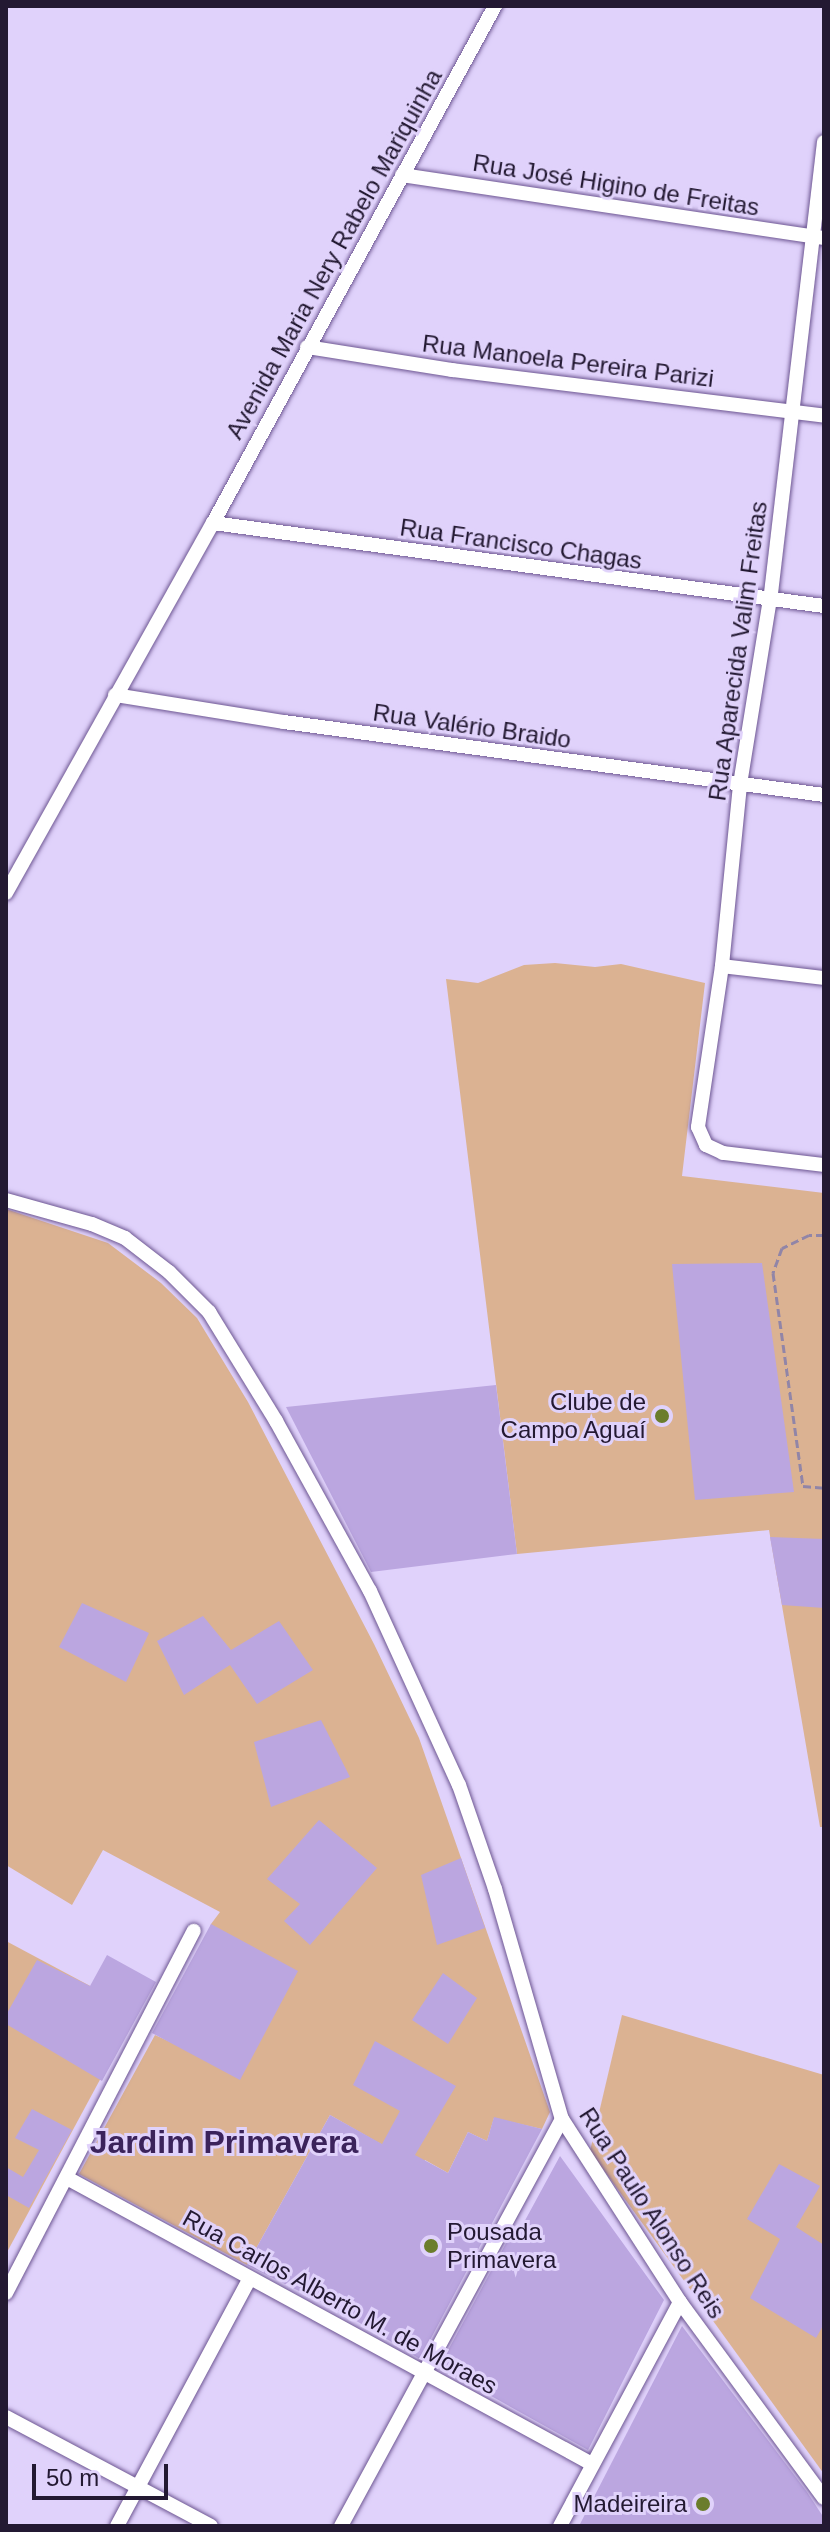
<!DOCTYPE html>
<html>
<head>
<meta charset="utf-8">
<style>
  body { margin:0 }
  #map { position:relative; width:830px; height:2532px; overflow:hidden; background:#e0d2fb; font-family:Arial,sans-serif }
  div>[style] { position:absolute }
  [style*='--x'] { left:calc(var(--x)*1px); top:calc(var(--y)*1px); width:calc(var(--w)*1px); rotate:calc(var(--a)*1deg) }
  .green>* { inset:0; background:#dbb292 }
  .building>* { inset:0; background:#bba6e0 }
  .path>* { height:3px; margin-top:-1.5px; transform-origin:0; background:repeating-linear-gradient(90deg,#9185a7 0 8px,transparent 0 12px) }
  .roads { filter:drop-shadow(0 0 2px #6d5692) drop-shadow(0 0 2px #6d5692) }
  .minor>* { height:14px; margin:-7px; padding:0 7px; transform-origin:7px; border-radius:7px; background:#fff }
  .dots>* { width:22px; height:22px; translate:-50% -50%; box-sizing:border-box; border:4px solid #e0d2fb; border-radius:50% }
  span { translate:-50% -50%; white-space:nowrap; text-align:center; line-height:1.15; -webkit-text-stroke:6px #e0d2fb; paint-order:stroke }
  .street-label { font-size:24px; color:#231932 }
  .poi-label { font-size:24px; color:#231932 }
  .right { translate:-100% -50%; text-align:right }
  .left { translate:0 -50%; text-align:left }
  .district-label { font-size:32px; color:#3b235b; font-weight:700 }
  .frame { position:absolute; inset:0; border:8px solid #231932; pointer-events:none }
  .scale { position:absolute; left:32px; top:2464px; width:136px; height:36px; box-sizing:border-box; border:4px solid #231932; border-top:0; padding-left:10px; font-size:24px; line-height:28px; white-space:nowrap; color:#231932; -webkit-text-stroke:6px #e0d2fb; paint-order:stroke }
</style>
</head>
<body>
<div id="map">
  <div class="green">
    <div style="clip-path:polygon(555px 963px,595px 967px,621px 964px,705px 983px,682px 1176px,824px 1193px,824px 1827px,820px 1827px,769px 1530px,517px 1554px,446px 979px,478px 983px,524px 965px)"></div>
    <div style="clip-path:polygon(6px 1209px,108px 1243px,161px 1283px,197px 1318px,248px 1402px,374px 1644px,419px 1738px,550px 2112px,542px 2129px,494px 2118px,487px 2141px,468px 2132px,448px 2173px,425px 2160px,421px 2167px,330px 2115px,247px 2265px,79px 2174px,155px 2035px,177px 2045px,211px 1924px,220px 1912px,103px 1850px,72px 1905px,6px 1865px)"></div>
    <div style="clip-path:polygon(6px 1941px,137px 2011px,6px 2254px)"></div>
    <div style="clip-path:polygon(622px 2015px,824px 2075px,824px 2474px,590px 2151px)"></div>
  </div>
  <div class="building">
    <div style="clip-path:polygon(762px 1263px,794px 1492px,695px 1500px,672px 1264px)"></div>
    <div style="clip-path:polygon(496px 1385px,517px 1554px,371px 1572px,286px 1407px)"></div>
    <div style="clip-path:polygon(770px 1537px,824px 1539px,824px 1608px,782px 1605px)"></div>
    <div style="clip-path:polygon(82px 1603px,149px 1633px,126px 1682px,59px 1647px)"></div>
    <div style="clip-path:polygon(203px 1616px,231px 1650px,279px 1621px,313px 1670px,257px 1704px,230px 1665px,184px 1695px,157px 1641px)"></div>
    <div style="clip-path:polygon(321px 1720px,350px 1777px,271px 1807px,254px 1742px)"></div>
    <div style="clip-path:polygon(319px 1820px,377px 1868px,310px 1945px,284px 1921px,300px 1904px,267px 1879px)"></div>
    <div style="clip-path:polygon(461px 1858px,485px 1928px,437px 1945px,421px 1875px)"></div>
    <div style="clip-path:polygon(211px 1924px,298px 1971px,240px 2080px,152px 2033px)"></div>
    <div style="clip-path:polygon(107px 1955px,156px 1982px,102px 2081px,6px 2024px,6px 2015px,37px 1960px,90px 1986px)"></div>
    <div style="clip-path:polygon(443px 1973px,477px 1998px,448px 2044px,412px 2020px)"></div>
    <div style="clip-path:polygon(375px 2041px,456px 2086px,415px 2155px,448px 2173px,468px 2132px,487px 2141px,494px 2117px,542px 2129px,420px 2359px,343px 2313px,247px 2265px,330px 2115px,382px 2144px,400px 2111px,353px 2085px)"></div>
    <div style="clip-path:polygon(32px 2109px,72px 2130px,29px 2208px,6px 2195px,6px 2167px,23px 2177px,39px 2150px,15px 2138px)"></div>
    <div style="clip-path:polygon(560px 2156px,664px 2300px,588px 2450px,439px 2367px,511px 2234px,516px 2237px)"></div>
    <div style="clip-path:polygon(779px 2164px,820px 2186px,796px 2227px,824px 2245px,824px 2324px,816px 2338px,750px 2298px,780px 2239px,747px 2219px)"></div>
    <div style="clip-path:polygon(682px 2326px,807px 2492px,824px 2518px,824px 2526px,579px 2526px)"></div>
  </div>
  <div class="path">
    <div style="--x:824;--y:1235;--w:15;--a:180"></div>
    <div style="--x:809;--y:1235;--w:30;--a:154"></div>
    <div style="--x:782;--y:1248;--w:27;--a:110"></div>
    <div style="--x:773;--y:1273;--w:215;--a:82"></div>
    <div style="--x:803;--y:1486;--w:21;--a:5"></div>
  </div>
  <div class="roads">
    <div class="minor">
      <div style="--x:824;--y:142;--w:460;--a:96.7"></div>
      <div style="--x:770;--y:599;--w:188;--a:99.2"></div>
      <div style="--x:740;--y:785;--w:182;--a:95.7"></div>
      <div style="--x:722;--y:966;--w:163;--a:98.5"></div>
      <div style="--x:698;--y:1127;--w:20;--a:66"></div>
      <div style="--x:706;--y:1145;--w:19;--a:25"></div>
      <div style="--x:723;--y:1153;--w:102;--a:6.8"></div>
      <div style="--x:402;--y:175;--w:427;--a:8.5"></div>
      <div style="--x:307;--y:347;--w:147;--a:9"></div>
      <div style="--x:452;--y:370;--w:375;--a:7"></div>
      <div style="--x:213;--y:523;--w:617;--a:7.74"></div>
      <div style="--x:115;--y:695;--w:171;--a:9.1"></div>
      <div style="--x:284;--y:722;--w:545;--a:7.7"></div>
      <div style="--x:6;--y:893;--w:424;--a:-60.8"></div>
      <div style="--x:213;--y:523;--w:589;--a:-61.39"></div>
      <div style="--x:722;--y:966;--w:103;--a:6.7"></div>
      <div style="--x:6;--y:1200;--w:89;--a:15.6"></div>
      <div style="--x:92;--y:1224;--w:36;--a:23"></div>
      <div style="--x:125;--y:1238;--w:56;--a:37.7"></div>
      <div style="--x:169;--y:1272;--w:57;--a:45"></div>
      <div style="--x:209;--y:1312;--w:128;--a:58.4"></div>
      <div style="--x:276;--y:1421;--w:194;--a:61.1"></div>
      <div style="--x:370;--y:1591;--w:213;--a:65.4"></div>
      <div style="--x:459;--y:1785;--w:110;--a:70.9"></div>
      <div style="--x:495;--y:1889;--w:240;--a:73.8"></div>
      <div style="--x:562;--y:2119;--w:218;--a:57.2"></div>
      <div style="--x:680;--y:2302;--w:243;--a:53.7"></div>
      <div style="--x:67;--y:2178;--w:598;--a:28.58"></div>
      <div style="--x:6;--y:2293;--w:408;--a:-62.6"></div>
      <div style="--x:6;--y:2417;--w:232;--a:28"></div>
      <div style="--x:117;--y:2526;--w:281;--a:-61.8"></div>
      <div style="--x:341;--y:2526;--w:463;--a:-61.5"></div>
      <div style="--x:560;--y:2526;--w:254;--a:-61.8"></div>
    </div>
  </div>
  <div class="dots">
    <div style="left:662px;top:1416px;background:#6b7d2c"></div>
    <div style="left:431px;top:2246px;background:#6b7d2c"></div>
    <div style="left:703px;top:2504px;background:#6b7d2c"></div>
  </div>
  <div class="street-label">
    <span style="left:616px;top:185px;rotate:9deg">Rua José Higino de Freitas</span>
    <span style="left:334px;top:254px;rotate:-61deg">Avenida Maria Nery Rabelo Mariquinha</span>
    <span style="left:568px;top:361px;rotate:7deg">Rua Manoela Pereira Parizi</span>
    <span style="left:521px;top:544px;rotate:8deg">Rua Francisco Chagas</span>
    <span style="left:738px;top:651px;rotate:-82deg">Rua Aparecida Valim Freitas</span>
    <span style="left:472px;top:726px;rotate:8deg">Rua Valério Braido</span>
    <span style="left:652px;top:2213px;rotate:57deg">Rua Paulo Alonso Reis</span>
    <span style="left:340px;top:2302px;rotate:29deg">Rua Carlos Alberto M. de Moraes</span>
  </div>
  <div class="poi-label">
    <span class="right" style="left:646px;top:1416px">Clube de<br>Campo Aguaí</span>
    <span class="left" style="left:447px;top:2246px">Pousada<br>Primavera</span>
    <span class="right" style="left:687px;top:2504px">Madeireira</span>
  </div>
  <div class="district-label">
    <span style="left:224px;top:2142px">Jardim Primavera</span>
  </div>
  <div class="frame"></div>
  <div class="scale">50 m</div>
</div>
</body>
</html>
